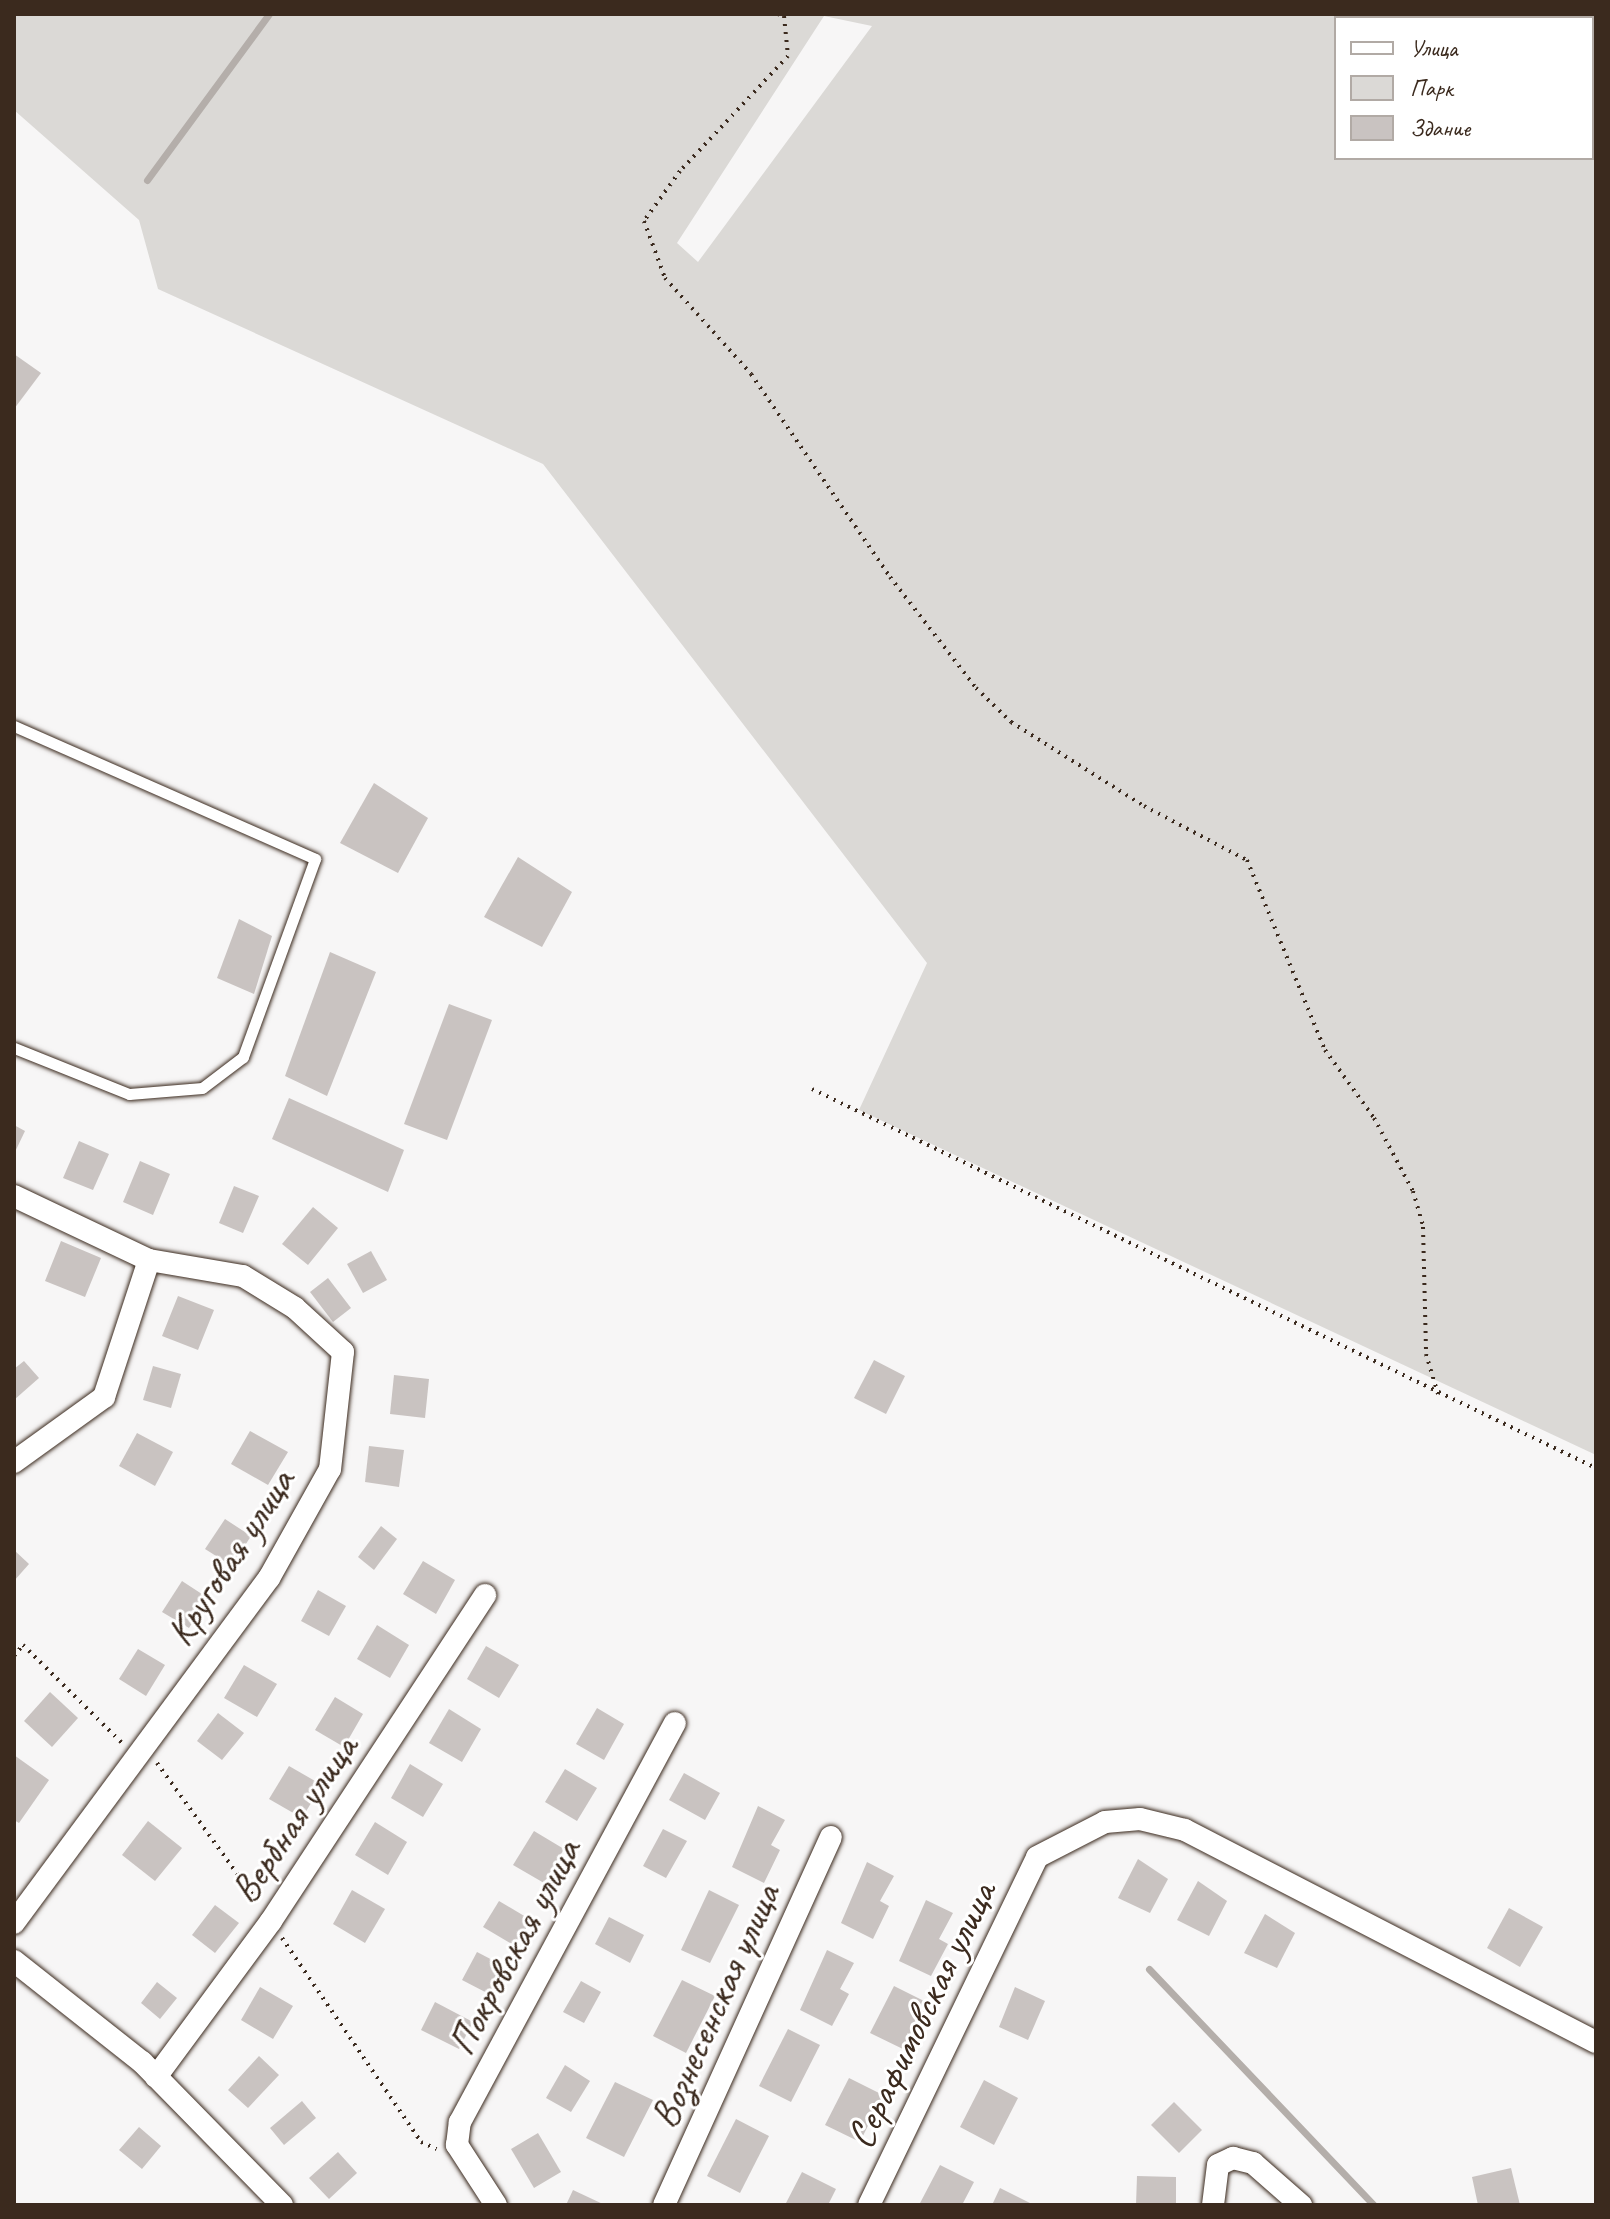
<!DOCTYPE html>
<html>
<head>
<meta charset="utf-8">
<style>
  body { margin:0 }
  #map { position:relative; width:1610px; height:2219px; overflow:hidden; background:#f7f6f6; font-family:Caveat,sans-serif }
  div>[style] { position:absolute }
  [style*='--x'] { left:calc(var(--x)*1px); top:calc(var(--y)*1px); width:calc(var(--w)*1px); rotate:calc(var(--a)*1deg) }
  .green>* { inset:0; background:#dbd9d6 }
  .stream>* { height:7px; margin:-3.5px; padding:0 3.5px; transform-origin:3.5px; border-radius:3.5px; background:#b4aeaa }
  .building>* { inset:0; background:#c9c3c1 }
  .path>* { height:4px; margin-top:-2px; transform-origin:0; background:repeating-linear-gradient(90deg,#3b2a1e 0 2px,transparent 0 8px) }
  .roads { filter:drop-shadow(0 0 2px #3b2a1e) drop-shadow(0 0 2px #3b2a1e) }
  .lane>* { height:11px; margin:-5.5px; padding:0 5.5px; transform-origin:5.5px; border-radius:5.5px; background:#fff }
  .street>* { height:22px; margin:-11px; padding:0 11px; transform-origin:11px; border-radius:11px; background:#fff }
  span { translate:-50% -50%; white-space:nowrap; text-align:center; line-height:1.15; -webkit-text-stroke:6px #fff; paint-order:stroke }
  .street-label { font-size:40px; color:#3b2a1e }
  .frame { position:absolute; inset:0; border:16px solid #3b2a1e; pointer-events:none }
  .legend { position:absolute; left:1334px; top:16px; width:260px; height:144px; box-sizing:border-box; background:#fff; border:2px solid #b1aaa5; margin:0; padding:10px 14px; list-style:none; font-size:24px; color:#3b2a1e }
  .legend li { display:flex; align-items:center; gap:16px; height:40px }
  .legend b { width:40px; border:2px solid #b1aaa5 }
</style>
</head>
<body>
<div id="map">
  <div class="green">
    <div style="clip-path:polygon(evenodd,14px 14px,1596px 14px,1596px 1455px,859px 1110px,927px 963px,543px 464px,158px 289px,139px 220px,14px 110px,14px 14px,824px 16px,872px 26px,698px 262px,677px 243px,824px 16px,14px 14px,1336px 18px,1592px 18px,1592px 158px,1336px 158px,1336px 18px)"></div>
  </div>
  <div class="stream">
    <div style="--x:147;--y:180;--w:206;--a:-53.7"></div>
    <div style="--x:1149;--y:1969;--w:326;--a:46.4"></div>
  </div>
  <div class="building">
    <div style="clip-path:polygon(14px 354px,41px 373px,14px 409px)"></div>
    <div style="clip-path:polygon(374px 783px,428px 818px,398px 873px,340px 843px)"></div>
    <div style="clip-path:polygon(518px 857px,572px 892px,542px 947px,484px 917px)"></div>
    <div style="clip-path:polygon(239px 919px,272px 936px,254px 994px,217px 978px)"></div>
    <div style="clip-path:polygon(330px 952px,376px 972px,327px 1096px,285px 1076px)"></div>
    <div style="clip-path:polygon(449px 1004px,492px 1020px,447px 1140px,404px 1124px)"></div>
    <div style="clip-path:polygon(289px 1098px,404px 1150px,388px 1192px,272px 1139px)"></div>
    <div style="clip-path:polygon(14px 1125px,25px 1131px,14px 1154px)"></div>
    <div style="clip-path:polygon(79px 1141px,109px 1154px,93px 1190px,63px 1178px)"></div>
    <div style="clip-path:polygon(140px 1161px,170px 1174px,153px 1215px,123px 1202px)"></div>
    <div style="clip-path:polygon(234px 1186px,259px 1196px,243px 1233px,219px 1223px)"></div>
    <div style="clip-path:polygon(313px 1207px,338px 1228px,308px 1265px,282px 1244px)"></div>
    <div style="clip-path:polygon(61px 1241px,101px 1258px,85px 1297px,45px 1281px)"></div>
    <div style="clip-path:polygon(371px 1251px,387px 1280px,363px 1293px,347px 1264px)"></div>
    <div style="clip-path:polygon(328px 1278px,351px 1308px,333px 1322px,310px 1292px)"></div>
    <div style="clip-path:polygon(178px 1296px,214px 1310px,198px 1350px,162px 1336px)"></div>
    <div style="clip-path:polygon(874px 1360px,905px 1376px,886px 1414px,854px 1398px)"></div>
    <div style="clip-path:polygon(24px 1361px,39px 1378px,14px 1400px,14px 1369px)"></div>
    <div style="clip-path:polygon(153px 1366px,181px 1374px,171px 1408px,143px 1400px)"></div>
    <div style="clip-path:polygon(394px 1375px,429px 1379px,425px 1418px,390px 1414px)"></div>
    <div style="clip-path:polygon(250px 1431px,288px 1452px,268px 1485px,231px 1464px)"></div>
    <div style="clip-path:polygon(137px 1433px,173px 1452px,155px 1486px,119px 1466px)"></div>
    <div style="clip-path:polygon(369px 1446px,404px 1450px,399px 1487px,365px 1482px)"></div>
    <div style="clip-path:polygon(225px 1519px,251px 1536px,232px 1566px,205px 1549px)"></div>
    <div style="clip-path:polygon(381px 1526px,397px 1539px,374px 1570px,358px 1557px)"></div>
    <div style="clip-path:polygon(14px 1550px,29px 1564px,14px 1581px)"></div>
    <div style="clip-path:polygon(423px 1561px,455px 1580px,436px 1614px,403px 1594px)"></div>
    <div style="clip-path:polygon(182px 1581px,208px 1598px,189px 1628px,162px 1612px)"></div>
    <div style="clip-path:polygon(318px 1590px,346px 1606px,329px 1636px,301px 1621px)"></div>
    <div style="clip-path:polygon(377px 1625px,409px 1645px,390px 1678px,357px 1659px)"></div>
    <div style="clip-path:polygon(486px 1646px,519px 1665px,499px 1698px,467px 1679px)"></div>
    <div style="clip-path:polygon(138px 1649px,165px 1665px,146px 1696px,119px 1679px)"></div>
    <div style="clip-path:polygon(244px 1665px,277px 1684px,257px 1717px,224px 1698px)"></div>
    <div style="clip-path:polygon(50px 1692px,78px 1718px,52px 1747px,24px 1721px)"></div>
    <div style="clip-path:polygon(335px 1697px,363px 1714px,344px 1747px,315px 1730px)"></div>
    <div style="clip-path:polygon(597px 1708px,624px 1724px,604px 1760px,576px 1744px)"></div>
    <div style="clip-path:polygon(449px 1709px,481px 1729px,462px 1762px,429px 1743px)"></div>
    <div style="clip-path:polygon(218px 1713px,244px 1733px,222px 1760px,197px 1741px)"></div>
    <div style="clip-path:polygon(14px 1755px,49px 1780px,19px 1823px,14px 1820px)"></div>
    <div style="clip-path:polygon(410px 1764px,443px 1784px,423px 1817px,391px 1798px)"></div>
    <div style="clip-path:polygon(289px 1766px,322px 1785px,302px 1818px,269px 1799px)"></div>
    <div style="clip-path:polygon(565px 1769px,597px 1788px,577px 1821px,545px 1802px)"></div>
    <div style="clip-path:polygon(684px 1773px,720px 1793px,705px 1820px,669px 1800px)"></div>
    <div style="clip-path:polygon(758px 1806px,785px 1820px,771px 1845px,780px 1850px,764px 1883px,732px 1867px)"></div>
    <div style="clip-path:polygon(148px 1821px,182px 1848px,155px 1881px,122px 1855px)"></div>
    <div style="clip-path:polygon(375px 1822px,407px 1842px,388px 1875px,355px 1855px)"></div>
    <div style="clip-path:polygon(663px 1829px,687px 1841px,666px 1878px,643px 1866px)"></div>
    <div style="clip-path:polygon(534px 1831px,564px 1849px,544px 1883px,513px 1865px)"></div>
    <div style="clip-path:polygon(1138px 1859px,1168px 1879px,1150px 1913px,1118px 1898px)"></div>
    <div style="clip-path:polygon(867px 1862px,894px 1876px,880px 1901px,889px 1906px,873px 1939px,841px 1923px)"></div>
    <div style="clip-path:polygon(1198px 1881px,1227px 1901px,1209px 1936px,1177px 1920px)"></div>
    <div style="clip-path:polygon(352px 1890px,385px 1909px,365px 1943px,333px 1924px)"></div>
    <div style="clip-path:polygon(709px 1890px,739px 1905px,710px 1963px,681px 1950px)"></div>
    <div style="clip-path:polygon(926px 1900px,953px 1913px,939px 1939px,948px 1944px,931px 1976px,899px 1961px)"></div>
    <div style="clip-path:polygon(499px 1901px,531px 1920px,515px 1946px,483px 1927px)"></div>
    <div style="clip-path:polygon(215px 1905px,239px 1923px,215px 1953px,192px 1935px)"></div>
    <div style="clip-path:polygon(1509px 1908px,1543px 1927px,1520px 1967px,1487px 1948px)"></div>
    <div style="clip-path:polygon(1265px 1914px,1295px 1933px,1277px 1968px,1244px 1953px)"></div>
    <div style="clip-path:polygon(609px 1917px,644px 1935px,630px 1963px,595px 1944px)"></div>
    <div style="clip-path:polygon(827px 1950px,854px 1963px,840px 1989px,849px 1994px,832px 2026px,800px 2010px)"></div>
    <div style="clip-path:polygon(477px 1952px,504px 1966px,489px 1994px,462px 1980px)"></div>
    <div style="clip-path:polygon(682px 1980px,715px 1996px,686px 2053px,653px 2036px)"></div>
    <div style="clip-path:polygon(581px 1981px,601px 1992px,584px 2023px,563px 2012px)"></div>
    <div style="clip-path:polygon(157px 1982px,177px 1998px,160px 2019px,141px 2003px)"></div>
    <div style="clip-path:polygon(894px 1986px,928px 2003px,905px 2050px,870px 2033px)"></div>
    <div style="clip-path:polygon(260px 1987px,293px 2006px,273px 2039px,241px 2020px)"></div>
    <div style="clip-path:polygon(1015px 1987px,1045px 2001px,1028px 2040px,999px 2027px)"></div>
    <div style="clip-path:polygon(435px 2002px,473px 2022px,459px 2049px,421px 2030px)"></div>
    <div style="clip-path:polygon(788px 2029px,820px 2045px,791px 2102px,759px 2086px)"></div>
    <div style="clip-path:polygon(259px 2056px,279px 2075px,248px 2108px,228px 2090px)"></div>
    <div style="clip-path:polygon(565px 2065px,590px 2081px,571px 2112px,546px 2098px)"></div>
    <div style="clip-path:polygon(849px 2078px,883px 2095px,860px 2142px,825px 2125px)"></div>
    <div style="clip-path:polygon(984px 2080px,1018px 2098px,994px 2145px,960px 2127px)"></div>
    <div style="clip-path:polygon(615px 2082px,653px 2100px,624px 2157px,586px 2138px)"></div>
    <div style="clip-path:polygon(302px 2101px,316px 2118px,284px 2145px,270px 2128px)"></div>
    <div style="clip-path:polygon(1174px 2102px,1202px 2130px,1179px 2153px,1151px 2125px)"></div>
    <div style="clip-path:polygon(736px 2119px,769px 2136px,740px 2193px,707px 2176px)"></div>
    <div style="clip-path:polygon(139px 2127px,161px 2146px,142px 2169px,119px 2150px)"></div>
    <div style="clip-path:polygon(538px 2133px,561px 2172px,534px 2188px,511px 2149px)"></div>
    <div style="clip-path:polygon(338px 2152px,357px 2173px,329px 2199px,309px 2178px)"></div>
    <div style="clip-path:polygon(940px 2165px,974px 2182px,962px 2205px,919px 2205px)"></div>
    <div style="clip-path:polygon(1511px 2168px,1520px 2205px,1478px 2205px,1472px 2177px)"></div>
    <div style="clip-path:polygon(802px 2172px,836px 2189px,828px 2205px,785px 2205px)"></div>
    <div style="clip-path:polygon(1137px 2176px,1176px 2177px,1176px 2205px,1136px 2205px)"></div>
    <div style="clip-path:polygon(1000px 2188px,1034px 2205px,992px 2205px)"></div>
    <div style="clip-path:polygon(573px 2190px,605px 2205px,566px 2205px)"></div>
  </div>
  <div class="path">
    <div style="--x:778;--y:14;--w:6;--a:18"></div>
    <div style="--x:784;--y:16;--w:40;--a:84.3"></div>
    <div style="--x:788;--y:56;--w:158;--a:133.2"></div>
    <div style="--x:680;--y:171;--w:62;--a:125.8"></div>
    <div style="--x:644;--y:221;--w:61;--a:69.8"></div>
    <div style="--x:665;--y:278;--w:129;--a:48.1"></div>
    <div style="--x:751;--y:374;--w:246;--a:55.6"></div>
    <div style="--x:890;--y:577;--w:140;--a:52.2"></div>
    <div style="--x:976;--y:688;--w:49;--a:44.2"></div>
    <div style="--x:1011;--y:722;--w:157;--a:32.3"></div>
    <div style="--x:1144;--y:806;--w:116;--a:27.7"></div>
    <div style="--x:1247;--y:860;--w:205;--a:67.7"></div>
    <div style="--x:1325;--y:1050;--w:84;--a:54.2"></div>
    <div style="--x:1374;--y:1118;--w:83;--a:61.9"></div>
    <div style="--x:1413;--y:1191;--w:37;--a:74"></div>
    <div style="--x:1423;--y:1227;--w:127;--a:88.6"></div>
    <div style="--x:1426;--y:1354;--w:42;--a:73.3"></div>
    <div style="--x:812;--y:1089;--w:871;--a:25.8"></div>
    <div style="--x:14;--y:1656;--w:14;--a:-51"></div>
    <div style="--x:23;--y:1645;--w:139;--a:44.7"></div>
    <div style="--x:157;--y:1763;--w:170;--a:54.1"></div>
    <div style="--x:282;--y:1938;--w:247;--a:55.7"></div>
    <div style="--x:421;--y:2142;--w:17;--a:25"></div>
  </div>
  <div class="roads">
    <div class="lane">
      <div style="--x:14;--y:726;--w:329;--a:23.8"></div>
      <div style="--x:315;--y:859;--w:211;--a:110"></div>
      <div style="--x:243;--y:1057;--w:51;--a:142.9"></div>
      <div style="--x:202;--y:1088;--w:73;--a:175.3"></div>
      <div style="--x:129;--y:1094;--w:124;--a:-158.2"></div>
    </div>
    <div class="street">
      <div style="--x:14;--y:1196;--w:149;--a:25.4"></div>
      <div style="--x:149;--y:1260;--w:95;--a:9.7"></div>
      <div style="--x:243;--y:1276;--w:61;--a:31.6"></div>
      <div style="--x:295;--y:1308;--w:65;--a:42.5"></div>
      <div style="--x:343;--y:1352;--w:118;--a:96.3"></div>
      <div style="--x:330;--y:1469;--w:125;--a:119.2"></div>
      <div style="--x:269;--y:1578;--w:429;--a:126.5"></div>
      <div style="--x:14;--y:1462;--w:111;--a:-35.8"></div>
      <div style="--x:104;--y:1397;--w:144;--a:-71.8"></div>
      <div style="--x:14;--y:1961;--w:163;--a:38.3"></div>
      <div style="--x:142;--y:2062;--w:200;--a:45.6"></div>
      <div style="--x:156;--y:2077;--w:194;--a:-53.6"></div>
      <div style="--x:271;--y:1921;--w:390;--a:-56.7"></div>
      <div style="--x:496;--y:2205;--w:72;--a:-123"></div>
      <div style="--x:457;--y:2145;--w:23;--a:-83"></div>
      <div style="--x:460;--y:2122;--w:453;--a:-61.7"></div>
      <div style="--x:664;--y:2205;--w:404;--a:-65.6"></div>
      <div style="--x:869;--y:2205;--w:386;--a:-64.2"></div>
      <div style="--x:1037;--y:1857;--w:76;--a:-27.2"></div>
      <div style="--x:1105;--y:1822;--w:35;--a:-5"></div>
      <div style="--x:1140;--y:1819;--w:46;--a:13.7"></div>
      <div style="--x:1185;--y:1830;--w:462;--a:27.3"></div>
      <div style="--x:1213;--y:2205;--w:40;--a:-82.9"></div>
      <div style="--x:1218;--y:2165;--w:17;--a:-25"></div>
      <div style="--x:1233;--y:2158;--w:21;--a:14"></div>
      <div style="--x:1253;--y:2163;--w:64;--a:41.2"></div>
    </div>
  </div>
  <div class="street-label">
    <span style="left:230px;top:1557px;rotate:-57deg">Круговая улица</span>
    <span style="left:294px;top:1819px;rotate:-56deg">Вербная улица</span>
    <span style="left:514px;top:1947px;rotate:-62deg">Покровская улица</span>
    <span style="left:715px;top:2006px;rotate:-66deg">Вознесенская улица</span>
    <span style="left:921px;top:2015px;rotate:-64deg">Серафимовская улица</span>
  </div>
  <div class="frame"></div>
  <ul class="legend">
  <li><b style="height:10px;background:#fff"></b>Улица</li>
  <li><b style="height:22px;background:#dbd9d6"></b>Парк</li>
  <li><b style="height:22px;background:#c9c3c1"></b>Здание</li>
  </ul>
</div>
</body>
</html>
